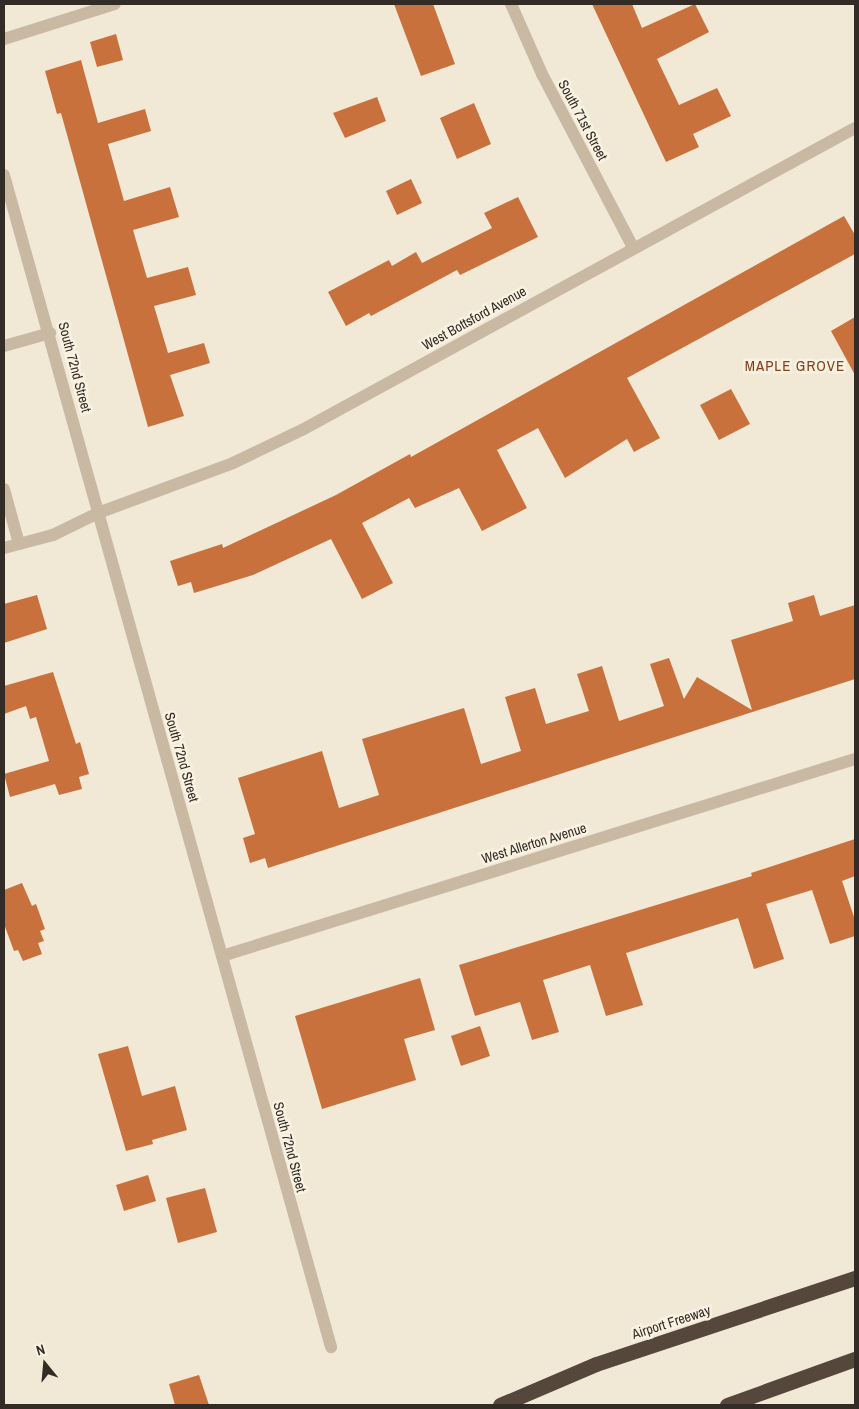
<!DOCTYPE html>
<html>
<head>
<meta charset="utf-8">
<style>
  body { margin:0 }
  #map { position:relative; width:859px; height:1409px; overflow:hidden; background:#f1e8d6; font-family:"Archivo Narrow",sans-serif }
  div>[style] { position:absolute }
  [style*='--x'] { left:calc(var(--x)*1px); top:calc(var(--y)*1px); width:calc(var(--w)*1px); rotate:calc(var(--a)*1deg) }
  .building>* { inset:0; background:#c9713c }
  .minor>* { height:12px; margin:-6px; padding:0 6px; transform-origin:6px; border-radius:6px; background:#c9b9a2 }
  .highway>* { height:15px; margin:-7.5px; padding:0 7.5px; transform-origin:7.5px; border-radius:7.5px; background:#55473b }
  span { translate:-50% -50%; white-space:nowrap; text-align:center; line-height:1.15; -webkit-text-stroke:5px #f9f2e2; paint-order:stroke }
  .street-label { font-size:14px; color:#332b25 }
  .neighbourhood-label { font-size:15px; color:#84431c; letter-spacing:1px }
  .frame { position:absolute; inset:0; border:5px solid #332b25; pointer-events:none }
  .north { position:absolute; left:20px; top:1339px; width:50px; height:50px; -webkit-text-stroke:4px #f9f2e2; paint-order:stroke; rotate:343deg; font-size:14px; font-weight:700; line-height:20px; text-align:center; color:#332b25 }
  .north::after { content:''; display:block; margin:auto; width:18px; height:22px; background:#332b25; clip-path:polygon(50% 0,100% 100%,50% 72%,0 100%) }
</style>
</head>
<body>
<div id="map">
  <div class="building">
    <div style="clip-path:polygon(394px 4px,433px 4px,455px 64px,421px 76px)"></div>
    <div style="clip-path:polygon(592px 4px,632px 4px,642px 28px,695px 4px,709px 32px,657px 59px,679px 105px,717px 88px,731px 116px,693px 134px,699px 147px,666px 162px)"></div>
    <div style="clip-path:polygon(116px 34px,123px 60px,97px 67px,90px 42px)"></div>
    <div style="clip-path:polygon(81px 60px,98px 123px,145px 109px,151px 131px,108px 144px,124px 201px,170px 187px,179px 217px,133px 230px,147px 278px,188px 267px,196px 295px,154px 306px,168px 353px,204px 343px,210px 363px,170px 375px,184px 416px,148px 427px,61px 113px,57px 114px,45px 71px)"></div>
    <div style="clip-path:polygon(377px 97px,386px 121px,345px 138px,333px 113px)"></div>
    <div style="clip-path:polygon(474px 103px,491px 144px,457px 159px,440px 118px)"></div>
    <div style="clip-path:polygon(411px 179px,422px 203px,397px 215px,386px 191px)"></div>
    <div style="clip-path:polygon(518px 197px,538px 237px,460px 275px,457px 270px,371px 316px,369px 313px,346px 326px,328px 292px,389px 260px,392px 266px,416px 252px,422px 263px,492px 228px,484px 213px)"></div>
    <div style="clip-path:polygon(844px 216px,855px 235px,855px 254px,627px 378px,660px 438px,634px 452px,627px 439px,565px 478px,538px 428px,497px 450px,527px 508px,482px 531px,459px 488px,415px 508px,409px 498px,362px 523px,393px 583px,362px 599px,331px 539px,253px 575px,194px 593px,191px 582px,178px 586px,170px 561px,222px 544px,223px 548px,336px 495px,410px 454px,411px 457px)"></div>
    <div style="clip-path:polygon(855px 317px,855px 375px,831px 331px)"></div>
    <div style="clip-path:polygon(731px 389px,750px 424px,719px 440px,700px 405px)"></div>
    <div style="clip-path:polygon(37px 595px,47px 629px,4px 643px,4px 604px)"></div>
    <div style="clip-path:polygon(814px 595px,820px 616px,855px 605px,855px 679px,268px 868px,265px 858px,250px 863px,243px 838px,255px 834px,238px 778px,322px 751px,339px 808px,379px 795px,362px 739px,464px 708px,481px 764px,521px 751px,505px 697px,535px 688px,546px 724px,589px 711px,577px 674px,602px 666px,619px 721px,664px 706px,650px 664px,669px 658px,684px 699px,697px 677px,752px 710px,731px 640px,793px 621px,788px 603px)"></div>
    <div style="clip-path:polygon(53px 672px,76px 744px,80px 742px,89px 774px,79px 777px,82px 789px,59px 795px,55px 784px,10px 797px,4px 774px,49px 761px,36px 717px,30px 719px,26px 706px,4px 714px,4px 686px)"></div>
    <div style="clip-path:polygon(855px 839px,855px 876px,842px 881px,855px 920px,855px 936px,830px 944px,812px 890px,766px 904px,784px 959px,754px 969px,738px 918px,626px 953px,643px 1005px,606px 1016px,590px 965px,543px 980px,559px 1032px,532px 1040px,520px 1002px,475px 1016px,459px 965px,752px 876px,751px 873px)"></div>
    <div style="clip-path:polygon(22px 883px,32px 906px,36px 904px,45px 929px,40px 931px,44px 941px,38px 943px,42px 954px,23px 961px,18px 950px,14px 951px,4px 924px,4px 890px)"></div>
    <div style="clip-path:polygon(420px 978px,435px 1030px,404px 1039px,416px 1080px,322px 1109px,295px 1016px)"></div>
    <div style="clip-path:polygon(480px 1026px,490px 1056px,461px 1066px,451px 1036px)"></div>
    <div style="clip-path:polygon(128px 1046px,142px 1096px,175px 1086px,187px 1130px,152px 1140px,153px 1144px,126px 1151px,98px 1054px)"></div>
    <div style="clip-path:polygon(148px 1175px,156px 1201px,124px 1211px,116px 1185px)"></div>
    <div style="clip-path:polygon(205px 1188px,217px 1232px,178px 1243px,166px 1198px)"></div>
    <div style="clip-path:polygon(199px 1375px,209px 1405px,175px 1405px,169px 1384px)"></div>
  </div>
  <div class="minor">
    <div style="--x:511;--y:4;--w:77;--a:66.1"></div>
    <div style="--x:542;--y:74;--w:195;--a:62.3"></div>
    <div style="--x:4;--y:39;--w:116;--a:-17.5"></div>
    <div style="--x:4;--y:175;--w:1217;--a:74.41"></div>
    <div style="--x:4;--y:346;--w:48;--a:-15.8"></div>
    <div style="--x:4;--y:489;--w:57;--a:74.7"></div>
    <div style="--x:4;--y:548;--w:51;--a:-14.9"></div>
    <div style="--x:53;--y:535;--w:50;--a:-26.1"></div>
    <div style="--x:98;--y:513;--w:144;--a:-20.3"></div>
    <div style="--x:233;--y:463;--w:76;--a:-25.6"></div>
    <div style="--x:302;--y:430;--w:630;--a:-28.64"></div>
    <div style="--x:222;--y:956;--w:663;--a:-17.29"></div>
  </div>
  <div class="highway">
    <div style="--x:500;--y:1405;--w:104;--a:-23.1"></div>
    <div style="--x:596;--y:1364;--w:273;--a:-18.4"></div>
    <div style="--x:727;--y:1405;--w:136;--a:-19.8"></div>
  </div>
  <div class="street-label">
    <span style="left:583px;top:120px;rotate:62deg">South 71st Street</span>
    <span style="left:474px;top:318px;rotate:-29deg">West Bottsford Avenue</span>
    <span style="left:75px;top:367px;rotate:75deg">South 72nd Street</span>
    <span style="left:182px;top:757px;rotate:74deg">South 72nd Street</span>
    <span style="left:534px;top:843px;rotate:-17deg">West Allerton Avenue</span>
    <span style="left:290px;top:1147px;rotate:75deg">South 72nd Street</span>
    <span style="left:671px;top:1322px;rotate:-18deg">Airport Freeway</span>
  </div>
  <div class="neighbourhood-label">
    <span style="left:795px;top:366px">MAPLE GROVE</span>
  </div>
  <div class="frame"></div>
  <div class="north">N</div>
</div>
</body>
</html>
